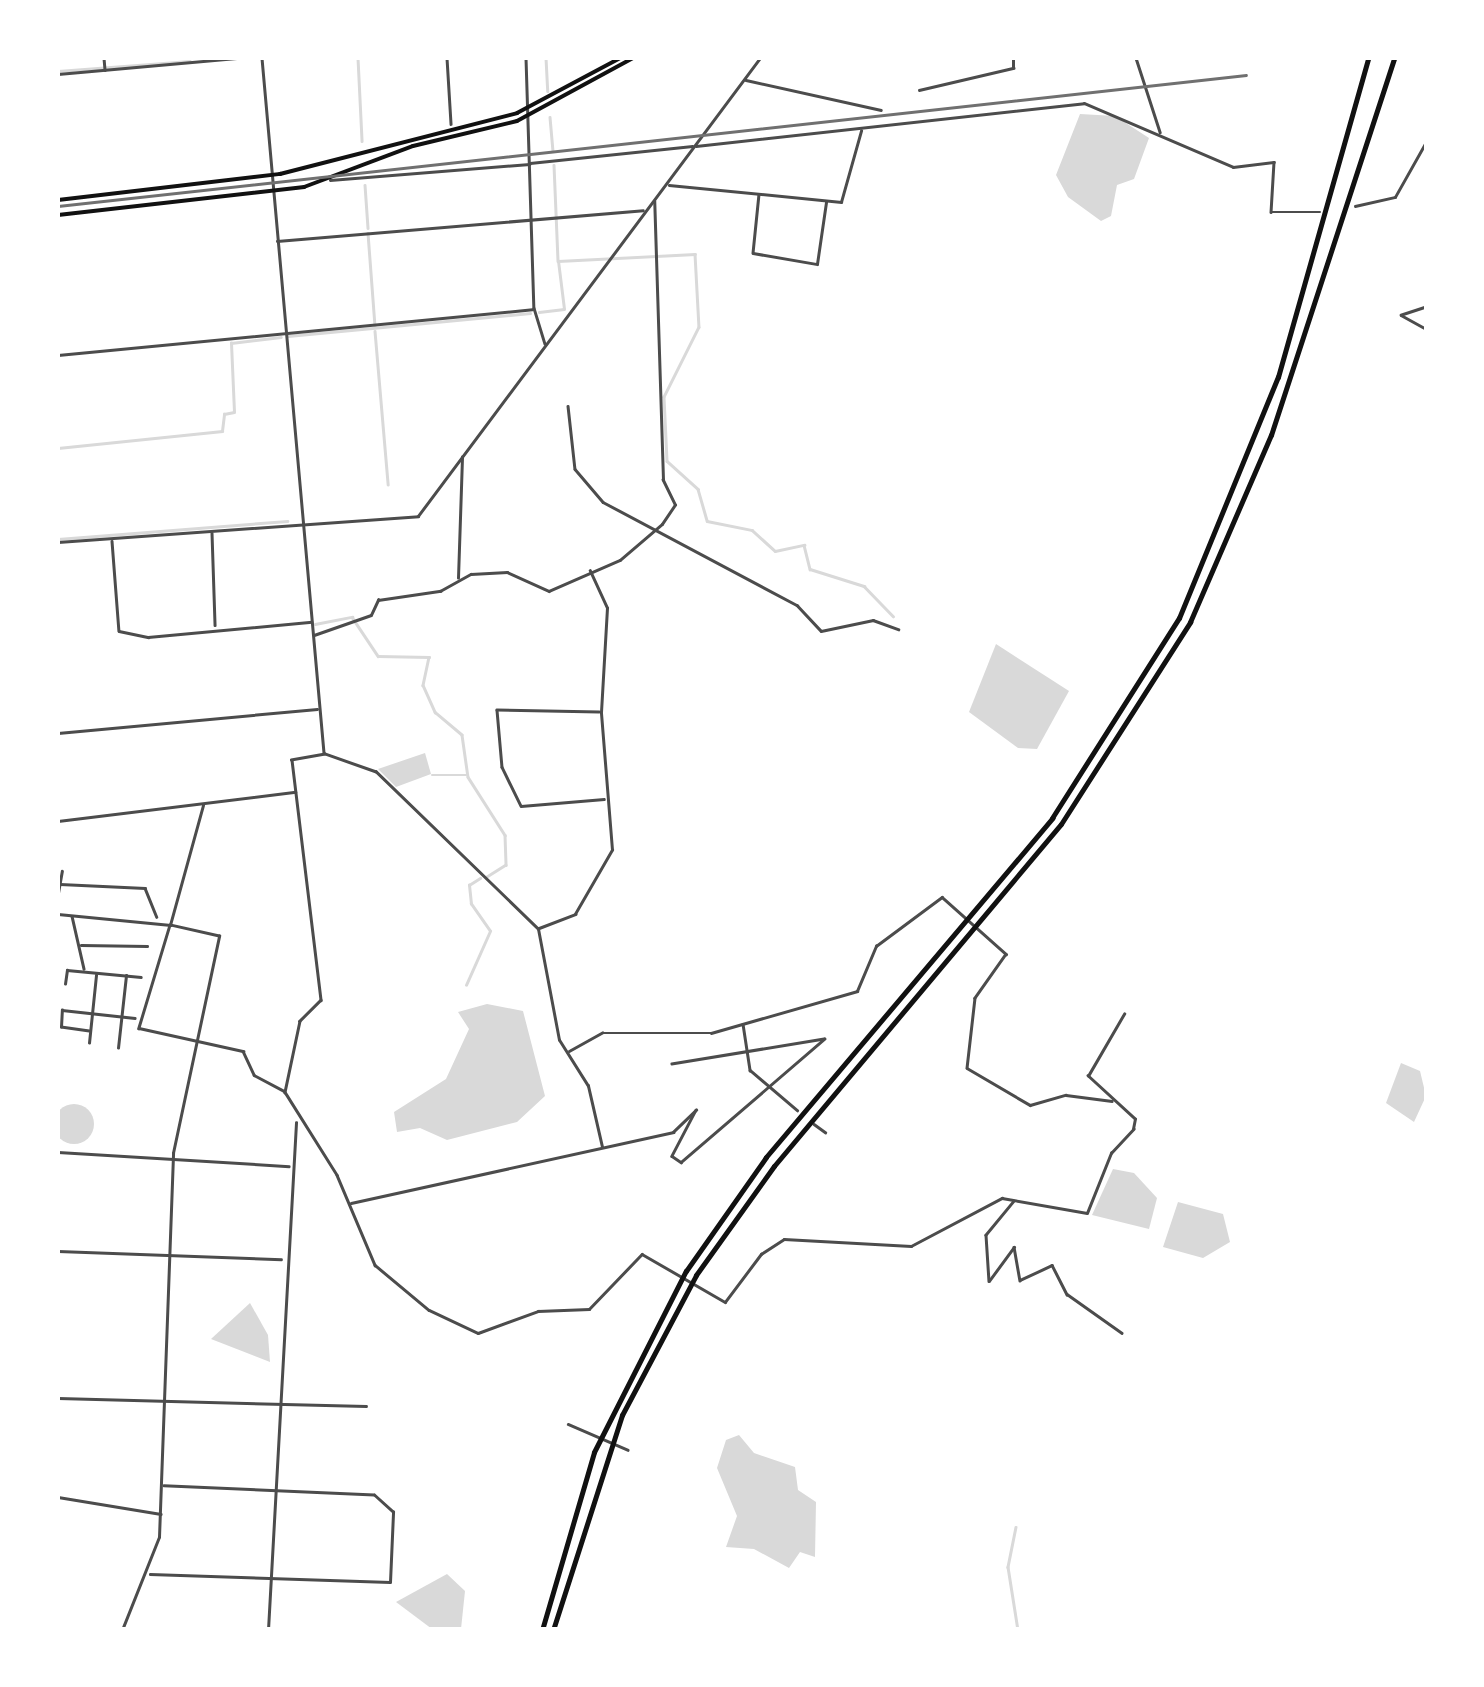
<!DOCTYPE html>
<html>
<head>
<meta charset="utf-8">
<style>
  body { margin:0 }
  #map { position:relative; width:1484px; height:1687px; overflow:hidden; background:#fff; font-family:Ubuntu,sans-serif }
  div>[style] { position:absolute }
  [style*='--x'] { left:calc(var(--x)*1px); top:calc(var(--y)*1px); width:calc(var(--w)*1px); rotate:calc(var(--a)*1deg) }
  .water>* { inset:0; background:#d9d9d9 }
  .round { border-radius:50% }
  .stream>* { height:2.5px; margin:-1.25px; padding:0 1.25px; transform-origin:1.25px; border-radius:1.25px; background:#d9d9d9 }
  .minor>* { height:2.5px; margin:-1.25px; padding:0 1.25px; transform-origin:1.25px; border-radius:1.25px; background:#4c4c4c }
  .tertiary>* { height:2.5px; margin:-1.25px; padding:0 1.25px; transform-origin:1.25px; border-radius:1.25px; background:#4c4c4c }
  .secondary>* { height:4px; margin:-2px; padding:0 2px; transform-origin:2px; border-radius:2px; background:#111 }
  .motorway>* { height:5px; margin:-2.5px; padding:0 2.5px; transform-origin:2.5px; border-radius:2.5px; background:#111 }
  .rail>* { height:2.5px; margin:-1.25px; padding:0 1.25px; transform-origin:1.25px; border-radius:1.25px; background:#707070 }
  span { translate:-50% -50%; white-space:nowrap; text-align:center; line-height:1.15; -webkit-text-stroke:10px #fff; paint-order:stroke }
  .frame { position:absolute; inset:0; border:60px solid #fff; pointer-events:none }
</style>
</head>
<body>
<div id="map">
  <div class="water">
    <div style="clip-path:polygon(1080px 114px,1115px 116px,1149px 138px,1134px 179px,1117px 185px,1111px 216px,1101px 221px,1068px 197px,1056px 175px)"></div>
    <div style="clip-path:polygon(996px 644px,1069px 691px,1037px 749px,1018px 748px,969px 712px)"></div>
    <div style="clip-path:polygon(425px 753px,431px 774px,396px 787px,378px 769px)"></div>
    <div style="clip-path:polygon(487px 1004px,523px 1011px,545px 1096px,517px 1122px,447px 1140px,420px 1128px,397px 1132px,394px 1112px,446px 1079px,469px 1029px,458px 1012px)"></div>
    <div style="clip-path:polygon(1401px 1063px,1420px 1071px,1426px 1096px,1414px 1122px,1386px 1103px)"></div>
    <div class="round" style="left:54px;top:1104px;width:40px;height:40px"></div>
    <div style="clip-path:polygon(1113px 1169px,1134px 1173px,1157px 1198px,1149px 1229px,1092px 1215px)"></div>
    <div style="clip-path:polygon(1178px 1202px,1223px 1214px,1230px 1242px,1203px 1258px,1163px 1247px)"></div>
    <div style="clip-path:polygon(250px 1303px,268px 1335px,270px 1362px,211px 1339px)"></div>
    <div style="clip-path:polygon(739px 1435px,754px 1453px,795px 1467px,798px 1490px,816px 1502px,815px 1557px,800px 1552px,789px 1568px,754px 1549px,726px 1547px,737px 1516px,717px 1468px,726px 1440px)"></div>
    <div style="clip-path:polygon(447px 1574px,465px 1591px,461px 1629px,432px 1629px,396px 1602px)"></div>
  </div>
  <div class="stream">
    <div style="--x:358;--y:58;--w:83;--a:87.2"></div>
    <div style="--x:546;--y:58;--w:33;--a:87"></div>
    <div style="--x:58;--y:71;--w:132;--a:-4.3"></div>
    <div style="--x:550;--y:117;--w:33;--a:85"></div>
    <div style="--x:554;--y:165;--w:96;--a:87.6"></div>
    <div style="--x:558;--y:261;--w:137;--a:-2.9"></div>
    <div style="--x:695;--y:254;--w:73;--a:86.9"></div>
    <div style="--x:699;--y:327;--w:78;--a:116.6"></div>
    <div style="--x:664;--y:397;--w:64;--a:87.3"></div>
    <div style="--x:667;--y:461;--w:42;--a:42.1"></div>
    <div style="--x:698;--y:489;--w:33;--a:74"></div>
    <div style="--x:707;--y:521;--w:46;--a:11.3"></div>
    <div style="--x:752;--y:530;--w:31;--a:42"></div>
    <div style="--x:775;--y:551;--w:30;--a:-12"></div>
    <div style="--x:804;--y:545;--w:25;--a:76"></div>
    <div style="--x:810;--y:569;--w:57;--a:17.5"></div>
    <div style="--x:864;--y:586;--w:42;--a:46"></div>
    <div style="--x:365;--y:185;--w:43;--a:86"></div>
    <div style="--x:368;--y:233;--w:93;--a:85.7"></div>
    <div style="--x:539;--y:312;--w:25;--a:-7"></div>
    <div style="--x:564;--y:309;--w:48;--a:-97.1"></div>
    <div style="--x:375;--y:331;--w:154;--a:85.1"></div>
    <div style="--x:288;--y:336;--w:243;--a:-5.4"></div>
    <div style="--x:58;--y:448;--w:165;--a:-5.9"></div>
    <div style="--x:222;--y:431;--w:17;--a:-83"></div>
    <div style="--x:224;--y:414;--w:10;--a:-11"></div>
    <div style="--x:234;--y:412;--w:69;--a:-92.5"></div>
    <div style="--x:231;--y:343;--w:50;--a:-6.8"></div>
    <div style="--x:58;--y:539;--w:230;--a:-4.5"></div>
    <div style="--x:315;--y:624;--w:38;--a:-11"></div>
    <div style="--x:352;--y:617;--w:47;--a:56.3"></div>
    <div style="--x:378;--y:656;--w:51;--a:1.1"></div>
    <div style="--x:429;--y:657;--w:29;--a:102"></div>
    <div style="--x:423;--y:685;--w:30;--a:66"></div>
    <div style="--x:435;--y:712;--w:35;--a:40"></div>
    <div style="--x:462;--y:735;--w:42;--a:81.9"></div>
    <div style="--x:468;--y:777;--w:69;--a:57.5"></div>
    <div style="--x:505;--y:835;--w:30;--a:88"></div>
    <div style="--x:506;--y:865;--w:22;--a:148"></div>
    <div style="--x:432;--y:775;--w:34;--a:0"></div>
    <div style="--x:466;--y:985;--w:59;--a:-66"></div>
    <div style="--x:490;--y:931;--w:33;--a:-125"></div>
    <div style="--x:471;--y:904;--w:19;--a:-96"></div>
    <div style="--x:469;--y:885;--w:13;--a:-32"></div>
    <div style="--x:1016;--y:1527;--w:41;--a:101.3"></div>
    <div style="--x:1008;--y:1567;--w:64;--a:81"></div>
  </div>
  <div class="minor">
    <div style="--x:104;--y:58;--w:12;--a:85"></div>
    <div style="--x:262;--y:58;--w:698;--a:84.9"></div>
    <div style="--x:447;--y:58;--w:66;--a:86.5"></div>
    <div style="--x:1136;--y:58;--w:78;--a:72"></div>
    <div style="--x:58;--y:74;--w:179;--a:-5.1"></div>
    <div style="--x:746;--y:80;--w:138;--a:12.5"></div>
    <div style="--x:919;--y:90;--w:97;--a:-13.2"></div>
    <div style="--x:1013;--y:68;--w:10;--a:-90"></div>
    <div style="--x:696;--y:146;--w:390;--a:-6.3"></div>
    <div style="--x:1084;--y:103;--w:162;--a:23.2"></div>
    <div style="--x:1233;--y:167;--w:41;--a:-7"></div>
    <div style="--x:1274;--y:162;--w:50;--a:93.4"></div>
    <div style="--x:1271;--y:212;--w:49;--a:0"></div>
    <div style="--x:330;--y:180;--w:200;--a:-4.6"></div>
    <div style="--x:669;--y:185;--w:173;--a:5.6"></div>
    <div style="--x:841;--y:202;--w:74;--a:-74.3"></div>
    <div style="--x:759;--y:194;--w:59;--a:95.8"></div>
    <div style="--x:753;--y:253;--w:65;--a:9.8"></div>
    <div style="--x:817;--y:264;--w:63;--a:-81.7"></div>
    <div style="--x:1355;--y:206;--w:41;--a:-12.7"></div>
    <div style="--x:1395;--y:197;--w:63;--a:-60.6"></div>
    <div style="--x:277;--y:241;--w:367;--a:-4.8"></div>
    <div style="--x:1426;--y:261;--w:7;--a:90"></div>
    <div style="--x:1426;--y:307;--w:26;--a:162"></div>
    <div style="--x:1401;--y:315;--w:29;--a:29"></div>
    <div style="--x:58;--y:355;--w:476;--a:-5.5"></div>
    <div style="--x:568;--y:406;--w:63;--a:83.7"></div>
    <div style="--x:575;--y:469;--w:43;--a:49.7"></div>
    <div style="--x:603;--y:502;--w:220;--a:28"></div>
    <div style="--x:797;--y:605;--w:35;--a:47"></div>
    <div style="--x:821;--y:631;--w:53;--a:-11.9"></div>
    <div style="--x:873;--y:620;--w:27;--a:20"></div>
    <div style="--x:212;--y:533;--w:92;--a:88.1"></div>
    <div style="--x:112;--y:541;--w:90;--a:85.6"></div>
    <div style="--x:119;--y:631;--w:30;--a:12"></div>
    <div style="--x:148;--y:637;--w:164;--a:-5.3"></div>
    <div style="--x:58;--y:542;--w:361;--a:-4.1"></div>
    <div style="--x:418;--y:516;--w:572;--a:-53.25"></div>
    <div style="--x:458;--y:578;--w:121;--a:-88.1"></div>
    <div style="--x:314;--y:635;--w:60;--a:-19.3"></div>
    <div style="--x:371;--y:615;--w:17;--a:-65"></div>
    <div style="--x:378;--y:600;--w:63;--a:-8.3"></div>
    <div style="--x:440;--y:591;--w:35;--a:-29"></div>
    <div style="--x:471;--y:574;--w:36;--a:-3"></div>
    <div style="--x:507;--y:572;--w:46;--a:24.3"></div>
    <div style="--x:549;--y:591;--w:77;--a:-23.6"></div>
    <div style="--x:620;--y:560;--w:55;--a:-40.6"></div>
    <div style="--x:662;--y:524;--w:23;--a:-56"></div>
    <div style="--x:675;--y:505;--w:28;--a:-116"></div>
    <div style="--x:663;--y:480;--w:279;--a:-91.8"></div>
    <div style="--x:599;--y:712;--w:102;--a:-178.9"></div>
    <div style="--x:497;--y:710;--w:57;--a:85"></div>
    <div style="--x:502;--y:767;--w:43;--a:64"></div>
    <div style="--x:521;--y:806;--w:83;--a:-4.8"></div>
    <div style="--x:58;--y:733;--w:260;--a:-5.3"></div>
    <div style="--x:58;--y:821;--w:239;--a:-7"></div>
    <div style="--x:60;--y:884;--w:85;--a:2.7"></div>
    <div style="--x:145;--y:888;--w:31;--a:68"></div>
    <div style="--x:58;--y:893;--w:22;--a:-80"></div>
    <div style="--x:58;--y:914;--w:113;--a:5.6"></div>
    <div style="--x:170;--y:925;--w:108;--a:106.8"></div>
    <div style="--x:139;--y:1028;--w:107;--a:12.5"></div>
    <div style="--x:243;--y:1051;--w:26;--a:65"></div>
    <div style="--x:254;--y:1075;--w:34;--a:28"></div>
    <div style="--x:72;--y:916;--w:54;--a:77.2"></div>
    <div style="--x:539;--y:928;--w:39;--a:-21"></div>
    <div style="--x:575;--y:914;--w:74;--a:-60"></div>
    <div style="--x:612;--y:850;--w:138;--a:-94.6"></div>
    <div style="--x:601;--y:712;--w:104;--a:-86.7"></div>
    <div style="--x:607;--y:608;--w:41;--a:-114.7"></div>
    <div style="--x:81;--y:945;--w:66;--a:0.9"></div>
    <div style="--x:65;--y:984;--w:14;--a:-82"></div>
    <div style="--x:67;--y:970;--w:74;--a:5.4"></div>
    <div style="--x:743;--y:1024;--w:47;--a:81.3"></div>
    <div style="--x:750;--y:1070;--w:62;--a:40.4"></div>
    <div style="--x:89;--y:1031;--w:28;--a:-172"></div>
    <div style="--x:61;--y:1027;--w:17;--a:-87"></div>
    <div style="--x:62;--y:1010;--w:73;--a:6.3"></div>
    <div style="--x:89;--y:1043;--w:68;--a:-84.1"></div>
    <div style="--x:118;--y:1048;--w:73;--a:-83.7"></div>
    <div style="--x:569;--y:1051;--w:38;--a:-29"></div>
    <div style="--x:602;--y:1033;--w:109;--a:0"></div>
    <div style="--x:711;--y:1033;--w:152;--a:-16"></div>
    <div style="--x:857;--y:991;--w:49;--a:-67.1"></div>
    <div style="--x:876;--y:946;--w:82;--a:-36.6"></div>
    <div style="--x:942;--y:897;--w:86;--a:41.7"></div>
    <div style="--x:1006;--y:954;--w:54;--a:125.2"></div>
    <div style="--x:975;--y:998;--w:70;--a:96.5"></div>
    <div style="--x:967;--y:1068;--w:73;--a:30.4"></div>
    <div style="--x:1030;--y:1105;--w:37;--a:-16"></div>
    <div style="--x:1066;--y:1095;--w:46;--a:7.4"></div>
    <div style="--x:814;--y:1124;--w:14;--a:36"></div>
    <div style="--x:602;--y:1147;--w:63;--a:-102.9"></div>
    <div style="--x:588;--y:1086;--w:54;--a:-122.2"></div>
    <div style="--x:559;--y:1040;--w:113;--a:-100.7"></div>
    <div style="--x:538;--y:929;--w:226;--a:-135.9"></div>
    <div style="--x:376;--y:772;--w:54;--a:-160.6"></div>
    <div style="--x:325;--y:754;--w:34;--a:170"></div>
    <div style="--x:292;--y:760;--w:242;--a:83.1"></div>
    <div style="--x:321;--y:1000;--w:30;--a:135"></div>
    <div style="--x:300;--y:1021;--w:73;--a:101.9"></div>
    <div style="--x:285;--y:1092;--w:98;--a:57.9"></div>
    <div style="--x:337;--y:1175;--w:98;--a:67.1"></div>
    <div style="--x:375;--y:1265;--w:70;--a:39.8"></div>
    <div style="--x:429;--y:1310;--w:54;--a:25.1"></div>
    <div style="--x:478;--y:1333;--w:64;--a:-20.1"></div>
    <div style="--x:538;--y:1311;--w:51;--a:-2.2"></div>
    <div style="--x:589;--y:1309;--w:76;--a:-46.1"></div>
    <div style="--x:642;--y:1254;--w:96;--a:30"></div>
    <div style="--x:725;--y:1302;--w:60;--a:-53.1"></div>
    <div style="--x:761;--y:1254;--w:27;--a:-33"></div>
    <div style="--x:784;--y:1239;--w:127;--a:3.2"></div>
    <div style="--x:911;--y:1246;--w:103;--a:-27.8"></div>
    <div style="--x:1002;--y:1198;--w:86;--a:10"></div>
    <div style="--x:1087;--y:1213;--w:65;--a:-68.2"></div>
    <div style="--x:1111;--y:1153;--w:33;--a:-47"></div>
    <div style="--x:1133;--y:1129;--w:10;--a:-79"></div>
    <div style="--x:1135;--y:1119;--w:64;--a:-137.5"></div>
    <div style="--x:1088;--y:1076;--w:72;--a:-59.9"></div>
    <div style="--x:58;--y:1152;--w:231;--a:3.5"></div>
    <div style="--x:1014;--y:1201;--w:44;--a:129.5"></div>
    <div style="--x:986;--y:1235;--w:46;--a:86.3"></div>
    <div style="--x:989;--y:1281;--w:42;--a:-53.7"></div>
    <div style="--x:1014;--y:1247;--w:34;--a:80"></div>
    <div style="--x:1020;--y:1280;--w:35;--a:-25"></div>
    <div style="--x:1052;--y:1265;--w:33;--a:63"></div>
    <div style="--x:1067;--y:1294;--w:67;--a:35.3"></div>
    <div style="--x:351;--y:1203;--w:330;--a:-12.4"></div>
    <div style="--x:673;--y:1132;--w:32;--a:-44"></div>
    <div style="--x:696;--y:1110;--w:52;--a:117.6"></div>
    <div style="--x:672;--y:1156;--w:11;--a:34"></div>
    <div style="--x:681;--y:1162;--w:189;--a:-40.7"></div>
    <div style="--x:824;--y:1039;--w:154;--a:170.7"></div>
    <div style="--x:58;--y:1251;--w:223;--a:2.1"></div>
    <div style="--x:58;--y:1398;--w:308;--a:1.5"></div>
    <div style="--x:568;--y:1424;--w:65;--a:23.4"></div>
    <div style="--x:58;--y:1497;--w:104;--a:9.4"></div>
    <div style="--x:150;--y:1574;--w:240;--a:1.9"></div>
    <div style="--x:390;--y:1582;--w:70;--a:-87.5"></div>
    <div style="--x:393;--y:1512;--w:25;--a:-138"></div>
    <div style="--x:374;--y:1495;--w:210;--a:-177.5"></div>
    <div style="--x:122;--y:1630;--w:100;--a:-68.3"></div>
    <div style="--x:159;--y:1537;--w:384;--a:-87.9"></div>
    <div style="--x:173;--y:1153;--w:222;--a:-78"></div>
    <div style="--x:219;--y:936;--w:50;--a:-167.3"></div>
    <div style="--x:170;--y:925;--w:124;--a:-74.6"></div>
    <div style="--x:268;--y:1630;--w:508;--a:-86.84"></div>
  </div>
  <div class="tertiary">
    <div style="--x:526;--y:58;--w:250;--a:88.2"></div>
    <div style="--x:534;--y:308;--w:37;--a:73"></div>
    <div style="--x:530;--y:163;--w:163;--a:-6"></div>
  </div>
  <div class="secondary">
    <div style="--x:58;--y:200;--w:224;--a:-6.7"></div>
    <div style="--x:280;--y:174;--w:245;--a:-14.4"></div>
    <div style="--x:517;--y:113;--w:117;--a:-28.1"></div>
    <div style="--x:58;--y:215;--w:248;--a:-6.5"></div>
    <div style="--x:304;--y:187;--w:116;--a:-20.6"></div>
    <div style="--x:413;--y:146;--w:107;--a:-13.5"></div>
    <div style="--x:517;--y:121;--w:132;--a:-28.5"></div>
  </div>
  <div class="motorway">
    <div style="--x:542;--y:1630;--w:185;--a:-73.7"></div>
    <div style="--x:594;--y:1452;--w:203;--a:-63.1"></div>
    <div style="--x:686;--y:1271;--w:139;--a:-54.9"></div>
    <div style="--x:766;--y:1157;--w:444;--a:-49.8"></div>
    <div style="--x:1052;--y:818;--w:237;--a:-57.6"></div>
    <div style="--x:1179;--y:618;--w:261;--a:-67.7"></div>
    <div style="--x:1278;--y:377;--w:331;--a:-74.2"></div>
    <div style="--x:553;--y:1630;--w:226;--a:-72.2"></div>
    <div style="--x:622;--y:1415;--w:158;--a:-62.1"></div>
    <div style="--x:696;--y:1275;--w:134;--a:-54.4"></div>
    <div style="--x:774;--y:1166;--w:446;--a:-50"></div>
    <div style="--x:1061;--y:824;--w:240;--a:-57.4"></div>
    <div style="--x:1190;--y:622;--w:204;--a:-66.6"></div>
    <div style="--x:1271;--y:435;--w:397;--a:-71.9"></div>
  </div>
  <div class="rail">
    <div style="--x:58;--y:206;--w:1195;--a:-6.29"></div>
  </div>
  <div class="frame"></div>
</div>
</body>
</html>
